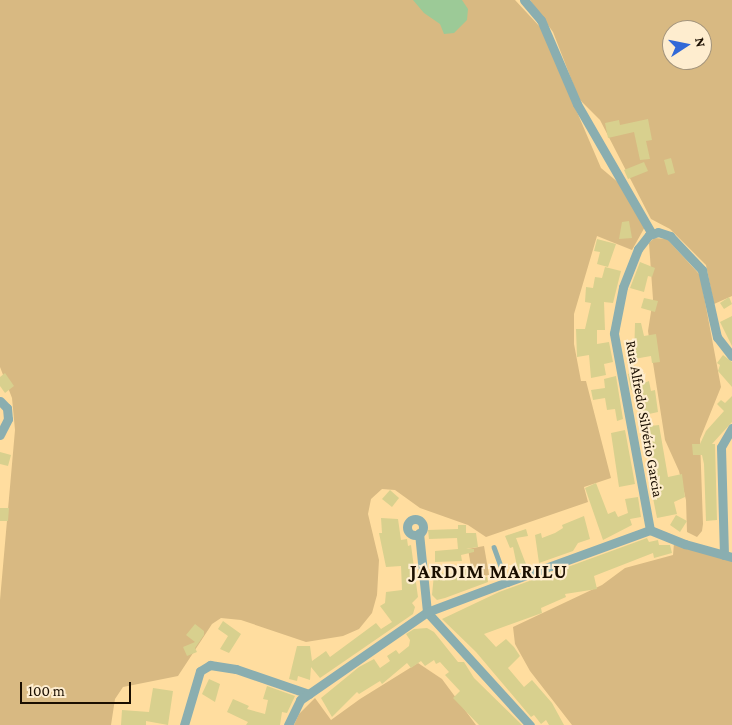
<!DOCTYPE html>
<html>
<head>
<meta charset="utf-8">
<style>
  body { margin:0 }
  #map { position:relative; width:732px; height:725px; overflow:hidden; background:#ffdd9f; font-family:"Crimson Pro",serif }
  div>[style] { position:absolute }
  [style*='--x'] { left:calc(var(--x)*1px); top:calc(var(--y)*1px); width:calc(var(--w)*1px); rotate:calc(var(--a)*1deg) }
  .green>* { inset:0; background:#d8b982 }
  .water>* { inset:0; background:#9cca97 }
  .building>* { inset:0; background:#d8d08e }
  .service>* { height:4.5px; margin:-2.25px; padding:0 2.25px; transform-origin:2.25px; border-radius:2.25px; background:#8aaeb0 }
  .minor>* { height:9px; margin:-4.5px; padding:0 4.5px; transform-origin:4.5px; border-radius:4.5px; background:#8aaeb0 }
  .minor>.ring { margin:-4.5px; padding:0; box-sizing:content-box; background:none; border:9px solid #8aaeb0; border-radius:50% }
  span { translate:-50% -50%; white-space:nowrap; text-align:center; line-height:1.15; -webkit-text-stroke:4.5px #feedcf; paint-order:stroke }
  .street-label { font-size:15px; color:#1a0e00 }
  .district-label { font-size:20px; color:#1a0e00; font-weight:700; letter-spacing:1px }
  .north { position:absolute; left:662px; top:20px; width:50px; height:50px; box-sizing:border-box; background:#feedcf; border:1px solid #a3947c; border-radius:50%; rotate:79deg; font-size:14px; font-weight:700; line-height:20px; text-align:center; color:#1a0e00 }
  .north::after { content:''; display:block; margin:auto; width:18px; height:22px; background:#3269d7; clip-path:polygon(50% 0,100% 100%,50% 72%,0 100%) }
  .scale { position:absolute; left:20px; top:682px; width:111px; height:22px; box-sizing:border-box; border:2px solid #1a0e00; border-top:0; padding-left:6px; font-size:15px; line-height:18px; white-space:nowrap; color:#1a0e00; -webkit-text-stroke:4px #feedcf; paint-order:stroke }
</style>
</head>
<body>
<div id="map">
  <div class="green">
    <div style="clip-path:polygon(0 0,515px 0,541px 28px,601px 168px,620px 184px,646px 225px,632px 250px,597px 236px,574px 314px,574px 344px,581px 381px,586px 381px,611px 478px,584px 487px,588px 502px,486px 537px,468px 525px,420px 508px,395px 490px,382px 489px,371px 499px,368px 514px,379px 560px,377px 595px,372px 613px,359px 629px,343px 636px,306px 642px,241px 620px,221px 618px,212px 624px,178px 676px,123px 687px,115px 699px,111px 725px,0 725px,0 600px,15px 430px,12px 398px,0 367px)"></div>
    <div style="clip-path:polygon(evenodd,530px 0,732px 0,732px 296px,714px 304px,706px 265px,670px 229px,651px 219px,600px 120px,579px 99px,553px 32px,530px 0,672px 30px,702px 30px,702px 60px,672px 60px,672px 30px)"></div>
    <div style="clip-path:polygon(654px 238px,667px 239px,700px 275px,721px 387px,700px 439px,703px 524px,702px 531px,697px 537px,687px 532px,686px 500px,679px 471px,665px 440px,648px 331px,653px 299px,649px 243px)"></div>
    <div style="clip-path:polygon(674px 543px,732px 561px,732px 725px,572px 725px,530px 671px,515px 644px,513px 627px,602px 585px,625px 568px,673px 555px)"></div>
    <div style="clip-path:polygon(484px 546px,489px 575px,473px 578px,468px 549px)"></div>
    <div style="clip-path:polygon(418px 663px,442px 679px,476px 725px,294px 725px,299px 714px,315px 698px,331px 720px,360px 699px)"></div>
  </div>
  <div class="water">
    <div style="clip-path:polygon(413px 0,462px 0,468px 9px,467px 20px,454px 33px,444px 34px,440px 24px,424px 13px)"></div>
  </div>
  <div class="building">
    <div style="clip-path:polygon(648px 119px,652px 140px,646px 141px,650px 159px,640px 160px,634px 132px,608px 138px,605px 123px,619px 120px,620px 125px)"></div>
    <div style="clip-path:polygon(671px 158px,675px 173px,668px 175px,664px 160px)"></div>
    <div style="clip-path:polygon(644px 162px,648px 171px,628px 179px,624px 170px)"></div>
    <div style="clip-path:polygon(629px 221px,632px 238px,619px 239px,622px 222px)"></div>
    <div style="clip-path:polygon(597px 239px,616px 244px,608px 267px,597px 264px,600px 252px,594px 251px)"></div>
    <div style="clip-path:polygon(640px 262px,655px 268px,652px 277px,648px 276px,644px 292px,630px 288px)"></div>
    <div style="clip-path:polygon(605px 267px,621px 271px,613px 303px,604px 302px,605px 330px,597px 330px,597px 344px,609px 342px,613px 362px,604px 364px,606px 375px,591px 378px,589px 355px,577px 357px,576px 329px,585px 329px,591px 303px,585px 302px,586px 287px,593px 288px,595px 277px,602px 278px)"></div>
    <div style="clip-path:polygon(729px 297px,732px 304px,724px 309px,720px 303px)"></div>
    <div style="clip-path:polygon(644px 298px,658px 301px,655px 312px,641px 308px)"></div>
    <div style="clip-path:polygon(732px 316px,732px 346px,720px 322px)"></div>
    <div style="clip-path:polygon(635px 323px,641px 323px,644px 336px,656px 334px,660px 362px,652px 363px,651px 356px,634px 359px)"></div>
    <div style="clip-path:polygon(723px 355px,732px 362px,732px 387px,718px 371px,720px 365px,717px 363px)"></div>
    <div style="clip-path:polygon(641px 371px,644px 383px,649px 381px,651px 391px,655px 390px,658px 412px,640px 416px,635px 389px,631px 390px,628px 374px)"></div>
    <div style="clip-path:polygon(5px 373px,14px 386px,5px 393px,0 386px,0 377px)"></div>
    <div style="clip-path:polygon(616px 376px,623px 419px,617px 421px,615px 409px,607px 410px,605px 398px,593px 400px,591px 390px,605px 388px,604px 379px)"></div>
    <div style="clip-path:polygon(732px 396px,732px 422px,712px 444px,715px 444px,717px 520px,706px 521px,704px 464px,702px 455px,693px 455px,692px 444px,700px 444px,706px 431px,724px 411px,717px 404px,721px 400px,725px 403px)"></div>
    <div style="clip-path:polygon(659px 425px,668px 477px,682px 474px,685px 497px,674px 502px,677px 514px,657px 518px,652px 493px,659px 491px,641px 427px)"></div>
    <div style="clip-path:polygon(625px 430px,635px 484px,619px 487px,611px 433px)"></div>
    <div style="clip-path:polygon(0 452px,11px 455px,8px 466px,0 464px)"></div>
    <div style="clip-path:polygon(596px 483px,608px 514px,615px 511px,618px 517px,628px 513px,625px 499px,638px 497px,641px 517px,630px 519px,632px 525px,603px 540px,585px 488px)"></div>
    <div style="clip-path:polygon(390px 490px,399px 498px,392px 507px,382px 499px)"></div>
    <div style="clip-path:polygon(0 508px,9px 508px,8px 521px,0 521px)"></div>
    <div style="clip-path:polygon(676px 515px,687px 521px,680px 532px,670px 525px)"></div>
    <div style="clip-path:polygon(584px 516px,590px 539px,578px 543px,573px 551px,539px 563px,535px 535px,541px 533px,542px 538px,555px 533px,563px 528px,562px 525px)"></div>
    <div style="clip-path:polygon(381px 518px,398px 519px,401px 540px,407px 539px,408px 546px,411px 545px,417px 590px,418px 597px,412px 603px,415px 607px,413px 614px,320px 678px,311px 667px,310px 680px,298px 676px,297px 681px,289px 679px,297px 646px,310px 646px,312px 661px,326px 651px,330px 657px,376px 623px,381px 629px,392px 622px,380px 606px,385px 603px,386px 592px,402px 590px,401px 566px,386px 567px,379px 533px,382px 533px)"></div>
    <div style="clip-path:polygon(458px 525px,466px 525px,466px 533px,476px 533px,478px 547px,466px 549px,474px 549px,474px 552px,461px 555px,462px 561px,435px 562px,435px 551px,458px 549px,457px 538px,429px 539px,428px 530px,458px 529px)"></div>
    <div style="clip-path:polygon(526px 529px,528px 536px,516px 538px,527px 567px,518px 571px,513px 547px,510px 548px,505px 536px)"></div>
    <div style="clip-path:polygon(647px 538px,649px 542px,658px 540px,659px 545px,670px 545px,672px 553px,654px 558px,653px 553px,594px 576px,597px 589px,565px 594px,566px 597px,541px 608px,542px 613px,484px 634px,496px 647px,506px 639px,514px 647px,520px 656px,508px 668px,524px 687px,532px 680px,552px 703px,564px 725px,549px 725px,546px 720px,541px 724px,534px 715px,531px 717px,476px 652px,442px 619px,499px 592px)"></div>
    <div style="clip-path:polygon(466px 567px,469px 580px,487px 577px,488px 582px,445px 598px,437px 600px,432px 595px,434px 574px,459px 572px,458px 569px)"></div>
    <div style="clip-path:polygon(223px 621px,241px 634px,229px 653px,220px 649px,228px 636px,218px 629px)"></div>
    <div style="clip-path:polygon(195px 624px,204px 631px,204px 635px,195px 648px,197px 652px,187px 656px,183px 647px,195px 642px,186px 635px)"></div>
    <div style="clip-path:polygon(427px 628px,434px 632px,458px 662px,464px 662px,474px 678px,522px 725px,479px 725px,453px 698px,460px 691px,445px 675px,449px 672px,440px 662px,436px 664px,434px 660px,425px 666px,421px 661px,411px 668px,407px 663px,382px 684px,380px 681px,359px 694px,357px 692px,332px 717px,321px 698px,359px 667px,374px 659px,380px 668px,390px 661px,387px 656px,396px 650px,399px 654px,409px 646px,410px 640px,406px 634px,414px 629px)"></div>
    <div style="clip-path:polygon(209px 679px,220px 684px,215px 702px,202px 694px)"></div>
    <div style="clip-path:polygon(267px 686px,295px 696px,287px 713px,282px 712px,280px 725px,246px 725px,248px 722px,227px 712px,233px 699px,249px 706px,247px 709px,265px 714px,268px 700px,263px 699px)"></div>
    <div style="clip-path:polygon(153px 688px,173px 691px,168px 725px,146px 721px,146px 725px,121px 725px,122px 710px,149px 712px)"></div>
  </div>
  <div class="service">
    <div style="--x:494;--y:547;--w:37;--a:70"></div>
  </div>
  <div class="minor">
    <div style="--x:524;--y:0;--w:26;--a:50"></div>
    <div style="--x:541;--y:20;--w:91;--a:66.8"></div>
    <div style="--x:577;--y:104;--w:150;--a:60"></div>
    <div style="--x:0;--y:401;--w:10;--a:45"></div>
    <div style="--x:7;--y:408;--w:11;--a:85"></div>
    <div style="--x:8;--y:419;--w:18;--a:117"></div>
    <div class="ring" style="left:407px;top:519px;width:7px;height:7px"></div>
    <div style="--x:650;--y:530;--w:200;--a:-100.4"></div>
    <div style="--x:614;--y:333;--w:47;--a:-78.9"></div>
    <div style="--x:623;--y:287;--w:41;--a:-68.5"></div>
    <div style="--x:638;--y:249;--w:18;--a:-52"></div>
    <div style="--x:649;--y:235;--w:9;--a:-18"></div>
    <div style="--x:658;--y:232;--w:13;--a:18"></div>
    <div style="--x:670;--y:236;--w:47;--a:46.7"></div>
    <div style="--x:702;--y:270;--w:69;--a:77.4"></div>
    <div style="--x:717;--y:337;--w:24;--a:52"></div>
    <div style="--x:419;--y:533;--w:79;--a:84.2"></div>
    <div style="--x:724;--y:555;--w:108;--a:-91.6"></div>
    <div style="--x:721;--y:447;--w:22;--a:-60"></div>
    <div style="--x:427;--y:612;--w:153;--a:47.7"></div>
    <div style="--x:184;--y:725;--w:56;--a:-73.5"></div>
    <div style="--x:200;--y:671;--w:12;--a:-31"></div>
    <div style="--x:210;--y:665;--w:26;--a:9"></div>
    <div style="--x:236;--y:669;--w:77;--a:18.9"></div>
    <div style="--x:288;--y:725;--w:28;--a:-64"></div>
    <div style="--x:300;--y:700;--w:155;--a:-34.7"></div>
    <div style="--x:427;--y:612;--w:85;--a:-20.6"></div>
    <div style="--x:507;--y:582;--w:152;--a:-20"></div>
    <div style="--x:650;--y:530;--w:38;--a:22"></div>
    <div style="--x:685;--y:544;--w:49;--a:15.5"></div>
  </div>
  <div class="street-label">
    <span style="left:644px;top:419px;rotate:80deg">Rua Alfredo Silvério Garcia</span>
  </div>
  <div class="district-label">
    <span style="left:489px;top:571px">JARDIM MARILU</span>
  </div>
  <div class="north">N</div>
  <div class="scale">100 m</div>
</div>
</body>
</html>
